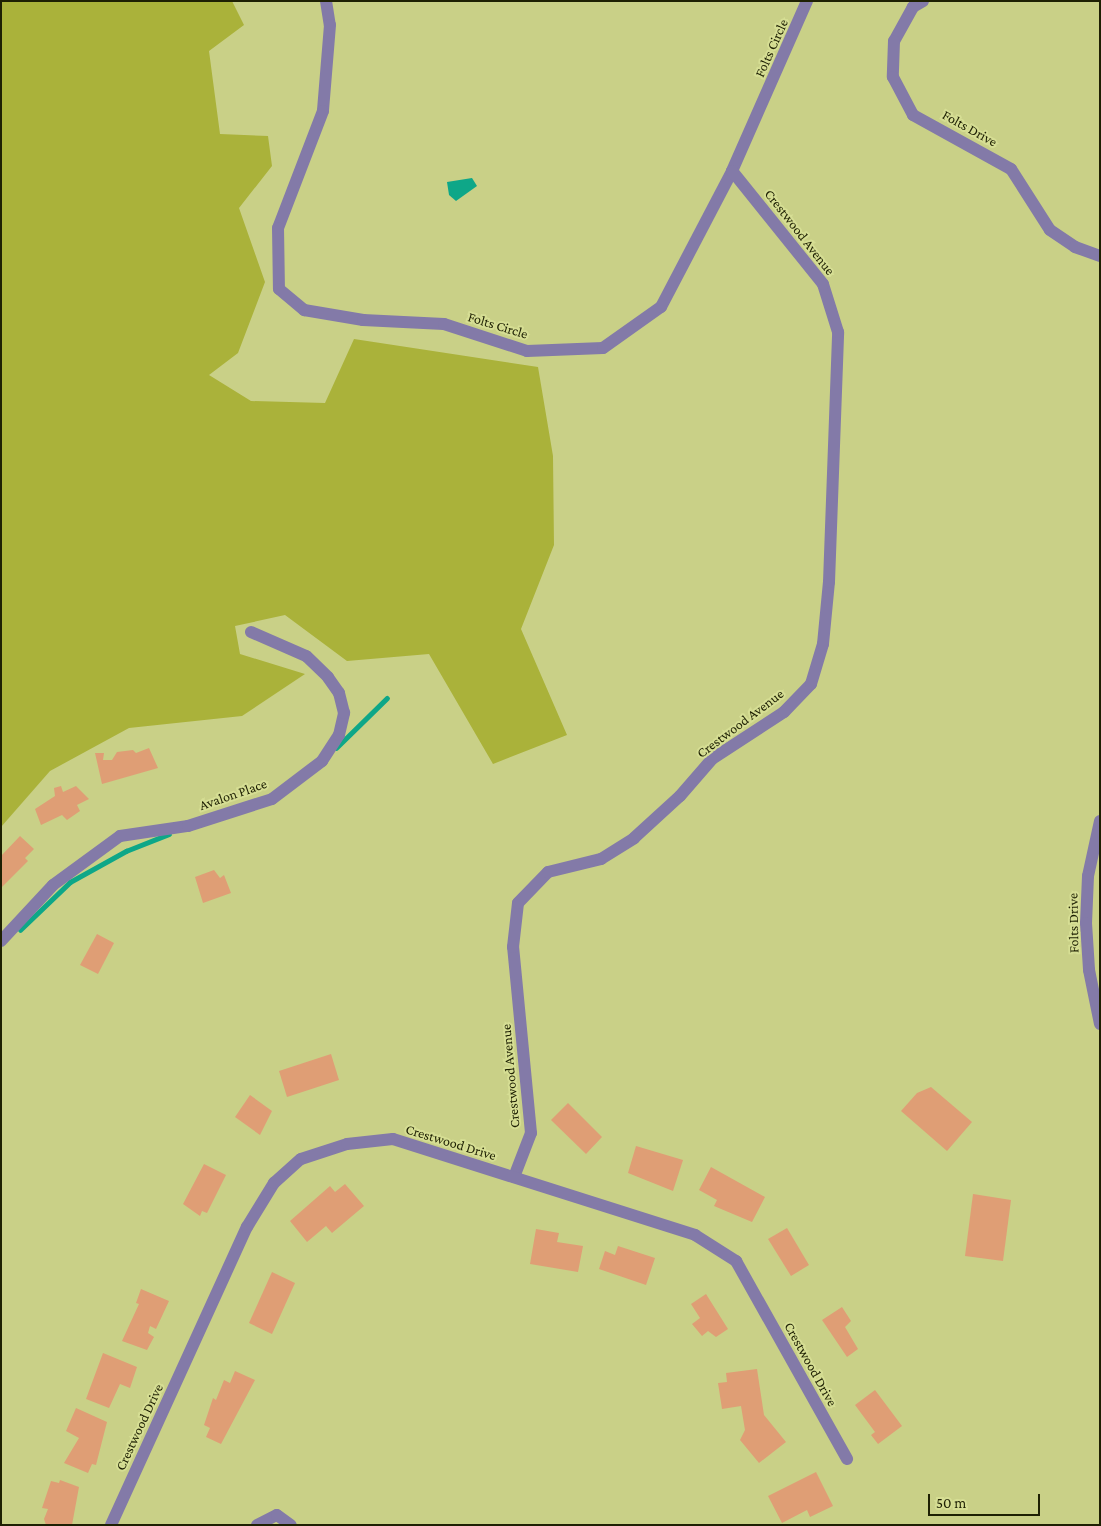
<!DOCTYPE html>
<html>
<head>
<meta charset="utf-8">
<style>
  body { margin:0 }
  #map { position:relative; width:1101px; height:1526px; overflow:hidden; background:#c9d087; font-family:"Crimson Pro",serif }
  div>[style] { position:absolute }
  [style*='--x'] { left:calc(var(--x)*1px); top:calc(var(--y)*1px); width:calc(var(--w)*1px); rotate:calc(var(--a)*1deg) }
  .green>* { inset:0; background:#aab23a }
  .water>* { inset:0; background:#0ea788 }
  .stream>* { height:4.5px; margin:-2.25px; padding:0 2.25px; transform-origin:2.25px; border-radius:2.25px; background:#0ea788 }
  .building>* { inset:0; background:#df9e75 }
  .minor>* { height:12px; margin:-6px; padding:0 6px; transform-origin:6px; border-radius:6px; background:#837aa8 }
  span { translate:-50% -50%; white-space:nowrap; text-align:center; line-height:1.15; -webkit-text-stroke:4px #d6de94; paint-order:stroke }
  .street-label { font-size:14px; color:#1e2003 }
  .frame { position:absolute; inset:0; border:2px solid #1e2003; pointer-events:none }
  .scale { position:absolute; left:928px; top:1494px; width:112px; height:22px; box-sizing:border-box; border:2px solid #1e2003; border-top:0; padding-left:6px; font-size:15px; line-height:18px; white-space:nowrap; color:#1e2003; -webkit-text-stroke:4px #d6de94; paint-order:stroke }
</style>
</head>
<body>
<div id="map">
  <div class="green">
    <div style="clip-path:polygon(1px 1px,232px 1px,244px 25px,209px 51px,220px 134px,268px 136px,272px 166px,239px 208px,265px 282px,238px 353px,209px 375px,251px 401px,325px 403px,354px 339px,538px 367px,553px 456px,554px 545px,521px 629px,567px 735px,493px 764px,429px 654px,347px 661px,285px 615px,235px 626px,240px 654px,305px 674px,242px 716px,129px 728px,50px 771px,1px 827px)"></div>
  </div>
  <div class="water">
    <div style="clip-path:polygon(472px 178px,477px 186px,456px 201px,449px 195px,447px 182px)"></div>
  </div>
  <div class="stream">
    <div style="--x:336;--y:748;--w:71;--a:-44.4"></div>
    <div style="--x:20;--y:930;--w:69;--a:-43.8"></div>
    <div style="--x:70;--y:882;--w:64;--a:-29"></div>
    <div style="--x:126;--y:851;--w:46;--a:-21.6"></div>
  </div>
  <div class="building">
    <div style="clip-path:polygon(149px 748px,158px 768px,102px 784px,95px 753px,104px 753px,103px 760px,112px 760px,117px 752px,133px 750px,136px 753px)"></div>
    <div style="clip-path:polygon(61px 786px,63px 792px,76px 786px,89px 799px,77px 805px,80px 811px,67px 820px,62px 815px,41px 825px,35px 809px,55px 796px,54px 788px)"></div>
    <div style="clip-path:polygon(20px 836px,34px 849px,25px 858px,28px 861px,1px 888px,1px 856px)"></div>
    <div style="clip-path:polygon(214px 870px,220px 878px,224px 875px,231px 893px,203px 903px,195px 877px)"></div>
    <div style="clip-path:polygon(97px 934px,114px 943px,98px 974px,80px 965px)"></div>
    <div style="clip-path:polygon(331px 1054px,339px 1080px,287px 1097px,279px 1071px)"></div>
    <div style="clip-path:polygon(931px 1087px,972px 1122px,947px 1151px,901px 1111px,917px 1093px)"></div>
    <div style="clip-path:polygon(250px 1095px,272px 1111px,260px 1135px,235px 1117px)"></div>
    <div style="clip-path:polygon(568px 1103px,602px 1137px,586px 1154px,551px 1120px)"></div>
    <div style="clip-path:polygon(636px 1146px,683px 1160px,673px 1191px,628px 1173px)"></div>
    <div style="clip-path:polygon(204px 1164px,226px 1175px,207px 1213px,202px 1211px,200px 1216px,183px 1204px)"></div>
    <div style="clip-path:polygon(711px 1167px,765px 1197px,752px 1222px,714px 1206px,717px 1200px,699px 1190px)"></div>
    <div style="clip-path:polygon(345px 1184px,364px 1206px,332px 1233px,326px 1226px,307px 1242px,290px 1221px,330px 1186px,335px 1192px)"></div>
    <div style="clip-path:polygon(973px 1194px,1011px 1200px,1003px 1261px,965px 1256px)"></div>
    <div style="clip-path:polygon(787px 1228px,809px 1265px,791px 1276px,768px 1239px)"></div>
    <div style="clip-path:polygon(536px 1229px,559px 1233px,557px 1242px,583px 1246px,578px 1272px,530px 1264px)"></div>
    <div style="clip-path:polygon(618px 1246px,655px 1258px,646px 1285px,599px 1269px,605px 1251px,615px 1255px)"></div>
    <div style="clip-path:polygon(272px 1272px,295px 1283px,272px 1334px,249px 1323px)"></div>
    <div style="clip-path:polygon(141px 1289px,169px 1301px,156px 1329px,150px 1326px,148px 1333px,154px 1337px,147px 1350px,122px 1341px,139px 1304px,136px 1303px)"></div>
    <div style="clip-path:polygon(706px 1294px,728px 1329px,716px 1337px,708px 1331px,702px 1336px,692px 1324px,700px 1318px,691px 1304px)"></div>
    <div style="clip-path:polygon(842px 1307px,851px 1321px,845px 1327px,858px 1349px,847px 1357px,822px 1320px)"></div>
    <div style="clip-path:polygon(103px 1353px,137px 1367px,130px 1388px,120px 1384px,109px 1408px,86px 1399px)"></div>
    <div style="clip-path:polygon(757px 1369px,764px 1415px,786px 1442px,759px 1463px,740px 1440px,745px 1430px,741px 1406px,722px 1409px,718px 1383px,727px 1382px,726px 1373px)"></div>
    <div style="clip-path:polygon(235px 1371px,255px 1380px,221px 1444px,206px 1437px,210px 1428px,204px 1425px,213px 1398px,216px 1400px,224px 1380px,230px 1383px)"></div>
    <div style="clip-path:polygon(875px 1390px,902px 1426px,878px 1444px,871px 1435px,875px 1432px,855px 1405px)"></div>
    <div style="clip-path:polygon(76px 1408px,107px 1422px,96px 1465px,92px 1464px,88px 1473px,64px 1463px,79px 1438px,66px 1431px)"></div>
    <div style="clip-path:polygon(816px 1472px,833px 1506px,810px 1517px,807px 1510px,782px 1523px,768px 1496px)"></div>
    <div style="clip-path:polygon(60px 1480px,79px 1487px,72px 1525px,46px 1525px,44px 1519px,48px 1509px,42px 1508px,51px 1481px,59px 1483px)"></div>
  </div>
  <div class="minor">
    <div style="--x:326;--y:1;--w:24;--a:81"></div>
    <div style="--x:330;--y:25;--w:86;--a:94.7"></div>
    <div style="--x:323;--y:111;--w:125;--a:111"></div>
    <div style="--x:278;--y:228;--w:61;--a:89.1"></div>
    <div style="--x:279;--y:289;--w:33;--a:40"></div>
    <div style="--x:304;--y:310;--w:60;--a:9.6"></div>
    <div style="--x:363;--y:320;--w:81;--a:2.8"></div>
    <div style="--x:444;--y:324;--w:87;--a:18"></div>
    <div style="--x:527;--y:351;--w:76;--a:-2.3"></div>
    <div style="--x:603;--y:348;--w:71;--a:-35.3"></div>
    <div style="--x:661;--y:307;--w:153;--a:-62.4"></div>
    <div style="--x:732;--y:171;--w:186;--a:-66.2"></div>
    <div style="--x:923;--y:1;--w:12;--a:149"></div>
    <div style="--x:913;--y:7;--w:39;--a:119"></div>
    <div style="--x:894;--y:41;--w:36;--a:92"></div>
    <div style="--x:893;--y:77;--w:43;--a:62.2"></div>
    <div style="--x:913;--y:115;--w:112;--a:28.9"></div>
    <div style="--x:1011;--y:169;--w:72;--a:57.4"></div>
    <div style="--x:1050;--y:230;--w:30;--a:34"></div>
    <div style="--x:1075;--y:247;--w:27;--a:20"></div>
    <div style="--x:1100;--y:821;--w:56;--a:102.3"></div>
    <div style="--x:1088;--y:876;--w:47;--a:92.4"></div>
    <div style="--x:1086;--y:923;--w:47;--a:86.3"></div>
    <div style="--x:1089;--y:970;--w:55;--a:78.5"></div>
    <div style="--x:1;--y:941;--w:76;--a:-47.1"></div>
    <div style="--x:53;--y:885;--w:83;--a:-36.2"></div>
    <div style="--x:120;--y:836;--w:69;--a:-8.4"></div>
    <div style="--x:188;--y:826;--w:88;--a:-17.8"></div>
    <div style="--x:272;--y:799;--w:63;--a:-37.2"></div>
    <div style="--x:322;--y:761;--w:31;--a:-57"></div>
    <div style="--x:339;--y:735;--w:23;--a:-77"></div>
    <div style="--x:344;--y:713;--w:21;--a:-104"></div>
    <div style="--x:339;--y:693;--w:19;--a:-125"></div>
    <div style="--x:328;--y:677;--w:30;--a:-136"></div>
    <div style="--x:306;--y:656;--w:60;--a:-156.4"></div>
    <div style="--x:514;--y:1177;--w:47;--a:-68.9"></div>
    <div style="--x:531;--y:1133;--w:187;--a:-95.5"></div>
    <div style="--x:513;--y:947;--w:44;--a:-83.5"></div>
    <div style="--x:518;--y:903;--w:43;--a:-45.9"></div>
    <div style="--x:548;--y:872;--w:55;--a:-13.8"></div>
    <div style="--x:601;--y:859;--w:39;--a:-32"></div>
    <div style="--x:634;--y:838;--w:62;--a:-42.4"></div>
    <div style="--x:680;--y:796;--w:49;--a:-49.1"></div>
    <div style="--x:712;--y:759;--w:86;--a:-33.1"></div>
    <div style="--x:784;--y:712;--w:39;--a:-46"></div>
    <div style="--x:811;--y:684;--w:42;--a:-73.3"></div>
    <div style="--x:823;--y:644;--w:62;--a:-84.5"></div>
    <div style="--x:829;--y:582;--w:250;--a:-87.9"></div>
    <div style="--x:838;--y:332;--w:50;--a:-107.4"></div>
    <div style="--x:823;--y:284;--w:145;--a:-128.8"></div>
    <div style="--x:111;--y:1525;--w:328;--a:-65.5"></div>
    <div style="--x:247;--y:1227;--w:52;--a:-58.5"></div>
    <div style="--x:274;--y:1183;--w:36;--a:-42"></div>
    <div style="--x:301;--y:1159;--w:48;--a:-18.1"></div>
    <div style="--x:347;--y:1144;--w:46;--a:-6.2"></div>
    <div style="--x:393;--y:1139;--w:317;--a:17.6"></div>
    <div style="--x:695;--y:1235;--w:49;--a:32.4"></div>
    <div style="--x:736;--y:1261;--w:227;--a:60.7"></div>
    <div style="--x:257;--y:1525;--w:22;--a:-27"></div>
    <div style="--x:277;--y:1515;--w:17;--a:36"></div>
  </div>
  <div class="street-label">
    <span style="left:771px;top:48px;rotate:-66deg">Folts Circle</span>
    <span style="left:970px;top:128px;rotate:29deg">Folts Drive</span>
    <span style="left:800px;top:232px;rotate:52deg">Crestwood Avenue</span>
    <span style="left:498px;top:325px;rotate:17deg">Folts Circle</span>
    <span style="left:740px;top:723px;rotate:-37deg">Crestwood Avenue</span>
    <span style="left:233px;top:794px;rotate:-19deg">Avalon Place</span>
    <span style="left:1073px;top:923px;rotate:-91deg">Folts Drive</span>
    <span style="left:510px;top:1076px;rotate:-95deg">Crestwood Avenue</span>
    <span style="left:451px;top:1142px;rotate:17deg">Crestwood Drive</span>
    <span style="left:811px;top:1364px;rotate:61deg">Crestwood Drive</span>
    <span style="left:139px;top:1427px;rotate:-65deg">Crestwood Drive</span>
  </div>
  <div class="frame"></div>
  <div class="scale">50 m</div>
</div>
</body>
</html>
